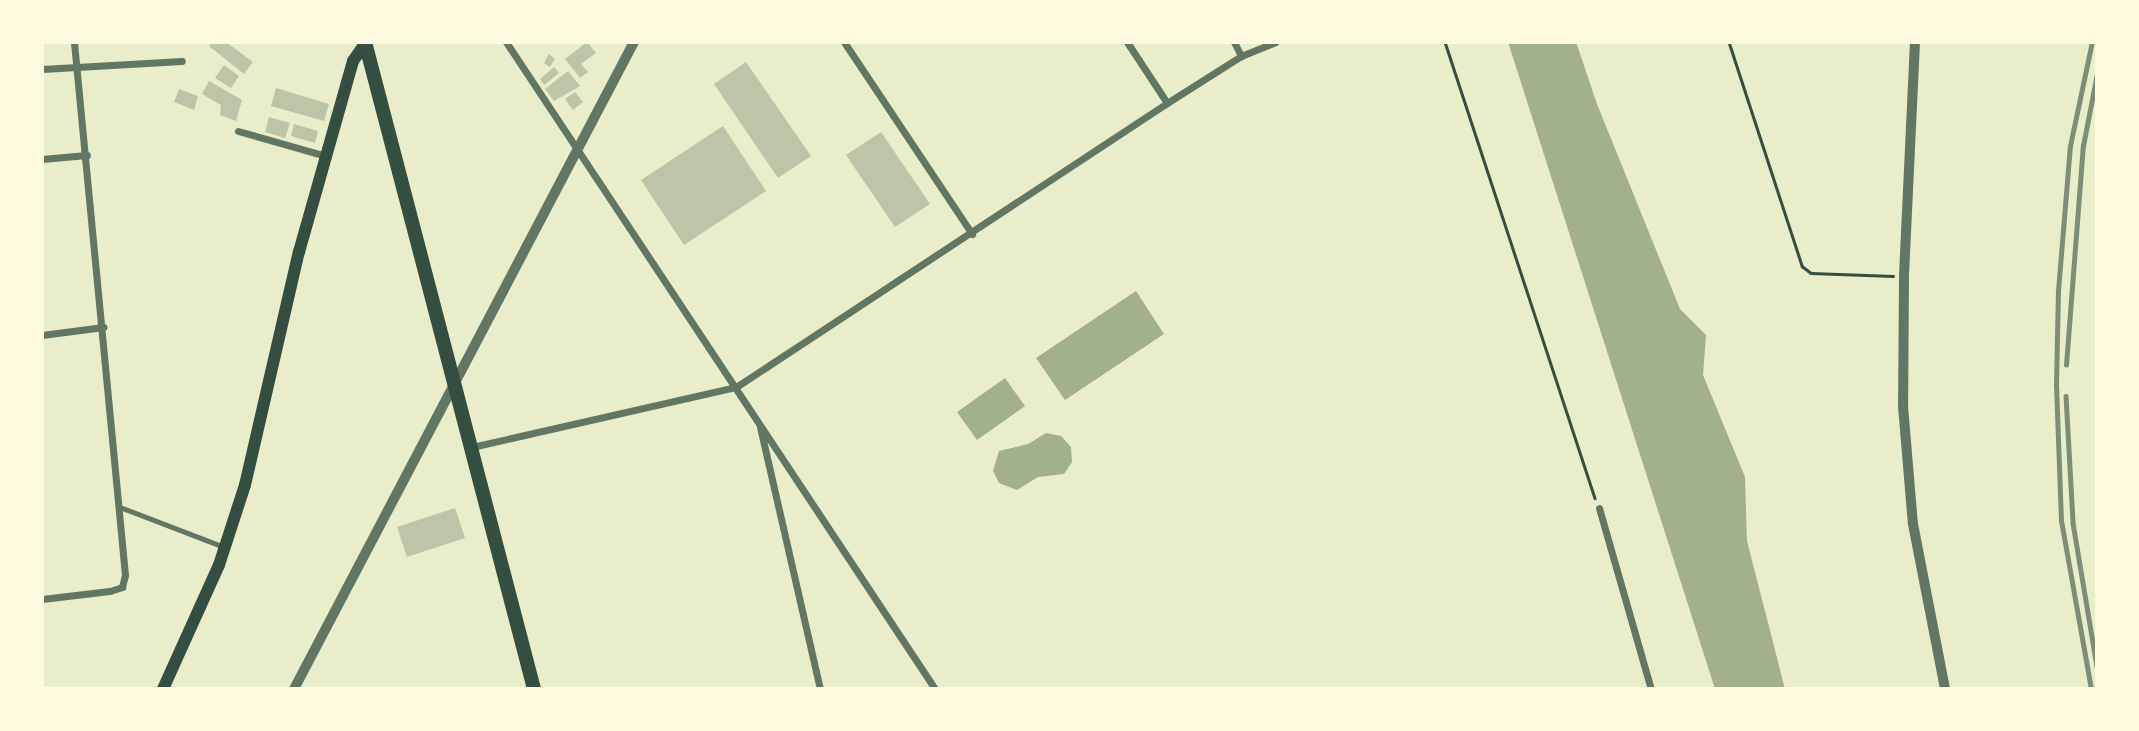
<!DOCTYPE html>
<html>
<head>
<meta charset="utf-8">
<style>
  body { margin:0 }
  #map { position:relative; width:2139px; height:731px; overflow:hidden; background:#e9edc9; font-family:Ubuntu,sans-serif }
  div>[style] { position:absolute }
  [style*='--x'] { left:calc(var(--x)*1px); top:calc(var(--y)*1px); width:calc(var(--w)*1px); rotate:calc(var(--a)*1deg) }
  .water>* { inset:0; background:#a3b18a }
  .building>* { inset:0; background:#bcc5a7 }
  .path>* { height:2.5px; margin:-1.25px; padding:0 1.25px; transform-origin:1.25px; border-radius:1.25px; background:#344e41 }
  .service>* { height:4.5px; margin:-2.25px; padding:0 2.25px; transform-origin:2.25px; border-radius:2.25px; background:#617663 }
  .minor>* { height:7px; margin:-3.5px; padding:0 3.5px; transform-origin:3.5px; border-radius:3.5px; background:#617663 }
  .tertiary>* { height:10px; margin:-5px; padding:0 5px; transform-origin:5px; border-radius:5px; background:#617663 }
  .secondary>* { height:12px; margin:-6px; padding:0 6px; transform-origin:6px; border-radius:6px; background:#344e41 }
  .primary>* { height:14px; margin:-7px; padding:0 7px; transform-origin:7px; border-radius:7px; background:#344e41 }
  .rail>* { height:4.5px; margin:-2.25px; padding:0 2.25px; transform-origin:2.25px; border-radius:2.25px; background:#7c8e77 }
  span { translate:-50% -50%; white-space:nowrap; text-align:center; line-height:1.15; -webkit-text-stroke:7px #fefae0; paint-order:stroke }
  .frame { position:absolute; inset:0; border:44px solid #fefae0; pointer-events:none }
</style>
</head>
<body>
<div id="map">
  <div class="water">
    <div style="clip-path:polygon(1508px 42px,1576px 42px,1597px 104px,1680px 309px,1706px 335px,1703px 375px,1745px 477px,1747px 541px,1785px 689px,1715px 689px)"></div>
    <div style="clip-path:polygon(1136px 291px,1164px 334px,1065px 400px,1036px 358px)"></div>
    <div style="clip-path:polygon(1005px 378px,1025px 406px,977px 440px,957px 412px)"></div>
    <div style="clip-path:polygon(1046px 433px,1061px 436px,1071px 447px,1072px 462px,1064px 474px,1038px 477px,1017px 490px,999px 483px,993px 471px,999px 451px,1028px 444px)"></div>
  </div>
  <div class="building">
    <div style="clip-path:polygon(212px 42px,226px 42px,253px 62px,244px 74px,209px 46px)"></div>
    <div style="clip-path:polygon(587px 42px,596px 53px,581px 64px,588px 72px,580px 78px,565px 59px)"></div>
    <div style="clip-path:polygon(549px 54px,555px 59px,550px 67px,544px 63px)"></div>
    <div style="clip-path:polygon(746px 62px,811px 156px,778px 178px,714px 84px)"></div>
    <div style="clip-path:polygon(224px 65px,239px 76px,231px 88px,215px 78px)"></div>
    <div style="clip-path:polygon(554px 67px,559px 73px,544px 85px,540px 79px)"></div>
    <div style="clip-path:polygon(568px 71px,580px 86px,554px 101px,545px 89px)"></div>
    <div style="clip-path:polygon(209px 81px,242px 100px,236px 121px,220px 115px,221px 105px,202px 94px)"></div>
    <div style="clip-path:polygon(276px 88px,329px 104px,324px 121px,271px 106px)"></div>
    <div style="clip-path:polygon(179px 89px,198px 96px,194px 110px,174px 102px)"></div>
    <div style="clip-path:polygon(575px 92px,583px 102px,573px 110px,565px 99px)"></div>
    <div style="clip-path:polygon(269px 117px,290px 123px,285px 138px,265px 132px)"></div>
    <div style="clip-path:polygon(294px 124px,318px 131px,315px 143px,291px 136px)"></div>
    <div style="clip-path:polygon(723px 126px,766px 191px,684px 245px,641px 180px)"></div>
    <div style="clip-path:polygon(881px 132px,930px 204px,895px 227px,846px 155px)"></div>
    <div style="clip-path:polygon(455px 508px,465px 538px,407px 557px,397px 527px)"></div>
  </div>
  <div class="path">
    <div style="--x:1445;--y:42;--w:480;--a:71.8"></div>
    <div style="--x:1729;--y:42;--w:236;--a:71.9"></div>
    <div style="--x:1802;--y:266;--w:11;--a:38"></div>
    <div style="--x:1811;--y:273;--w:82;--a:2.1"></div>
  </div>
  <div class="service">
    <div style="--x:120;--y:507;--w:111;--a:21"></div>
  </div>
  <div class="minor">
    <div style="--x:506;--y:42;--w:776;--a:56.45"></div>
    <div style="--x:844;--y:42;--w:231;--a:56.3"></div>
    <div style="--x:1127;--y:42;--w:73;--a:56.7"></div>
    <div style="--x:1234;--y:42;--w:16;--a:63"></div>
    <div style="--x:42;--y:69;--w:140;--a:-3.3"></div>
    <div style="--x:238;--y:131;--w:91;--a:15.9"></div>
    <div style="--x:42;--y:159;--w:45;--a:-5.1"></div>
    <div style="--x:42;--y:335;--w:62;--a:-7.5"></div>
    <div style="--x:760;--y:427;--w:269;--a:77.1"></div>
    <div style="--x:472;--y:447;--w:271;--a:-12.8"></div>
    <div style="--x:736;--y:387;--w:516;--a:-33.38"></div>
    <div style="--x:1167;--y:103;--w:88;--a:-32.4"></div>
    <div style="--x:1241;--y:56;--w:37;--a:-22"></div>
    <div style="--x:1599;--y:508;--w:188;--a:74"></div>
    <div style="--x:42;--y:599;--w:68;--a:-6.7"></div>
    <div style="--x:110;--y:591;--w:13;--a:-18"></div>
    <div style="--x:122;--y:587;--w:12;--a:-76"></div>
    <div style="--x:125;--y:575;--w:535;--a:-95.47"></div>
  </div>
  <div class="tertiary">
    <div style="--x:1915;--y:42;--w:234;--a:92.7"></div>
    <div style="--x:1904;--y:276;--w:130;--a:90.4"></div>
    <div style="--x:1903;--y:406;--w:118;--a:85.2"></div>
    <div style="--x:1913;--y:524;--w:168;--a:79"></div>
    <div style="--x:294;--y:689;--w:731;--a:-62.28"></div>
  </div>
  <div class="secondary">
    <div style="--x:163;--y:689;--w:136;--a:-65.7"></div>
    <div style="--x:219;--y:565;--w:84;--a:-72"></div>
    <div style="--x:245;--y:485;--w:239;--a:-77"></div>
    <div style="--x:299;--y:252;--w:198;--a:-74.2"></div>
    <div style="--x:353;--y:61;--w:21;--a:-55"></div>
  </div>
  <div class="primary">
    <div style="--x:365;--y:42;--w:669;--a:75.36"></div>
  </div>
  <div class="rail">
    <div style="--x:2066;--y:365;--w:220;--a:-85.6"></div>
    <div style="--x:2083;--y:146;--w:74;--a:-79.1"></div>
    <div style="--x:2066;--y:396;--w:127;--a:86.8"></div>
    <div style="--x:2073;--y:523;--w:146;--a:80.5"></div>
    <div style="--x:2091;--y:689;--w:171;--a:-100.1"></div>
    <div style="--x:2061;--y:521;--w:136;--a:-92.1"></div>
    <div style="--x:2056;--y:385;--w:94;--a:-88.8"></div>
    <div style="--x:2058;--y:291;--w:145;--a:-85.3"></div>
    <div style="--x:2070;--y:146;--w:106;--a:-78.1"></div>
  </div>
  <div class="frame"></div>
</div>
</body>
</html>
